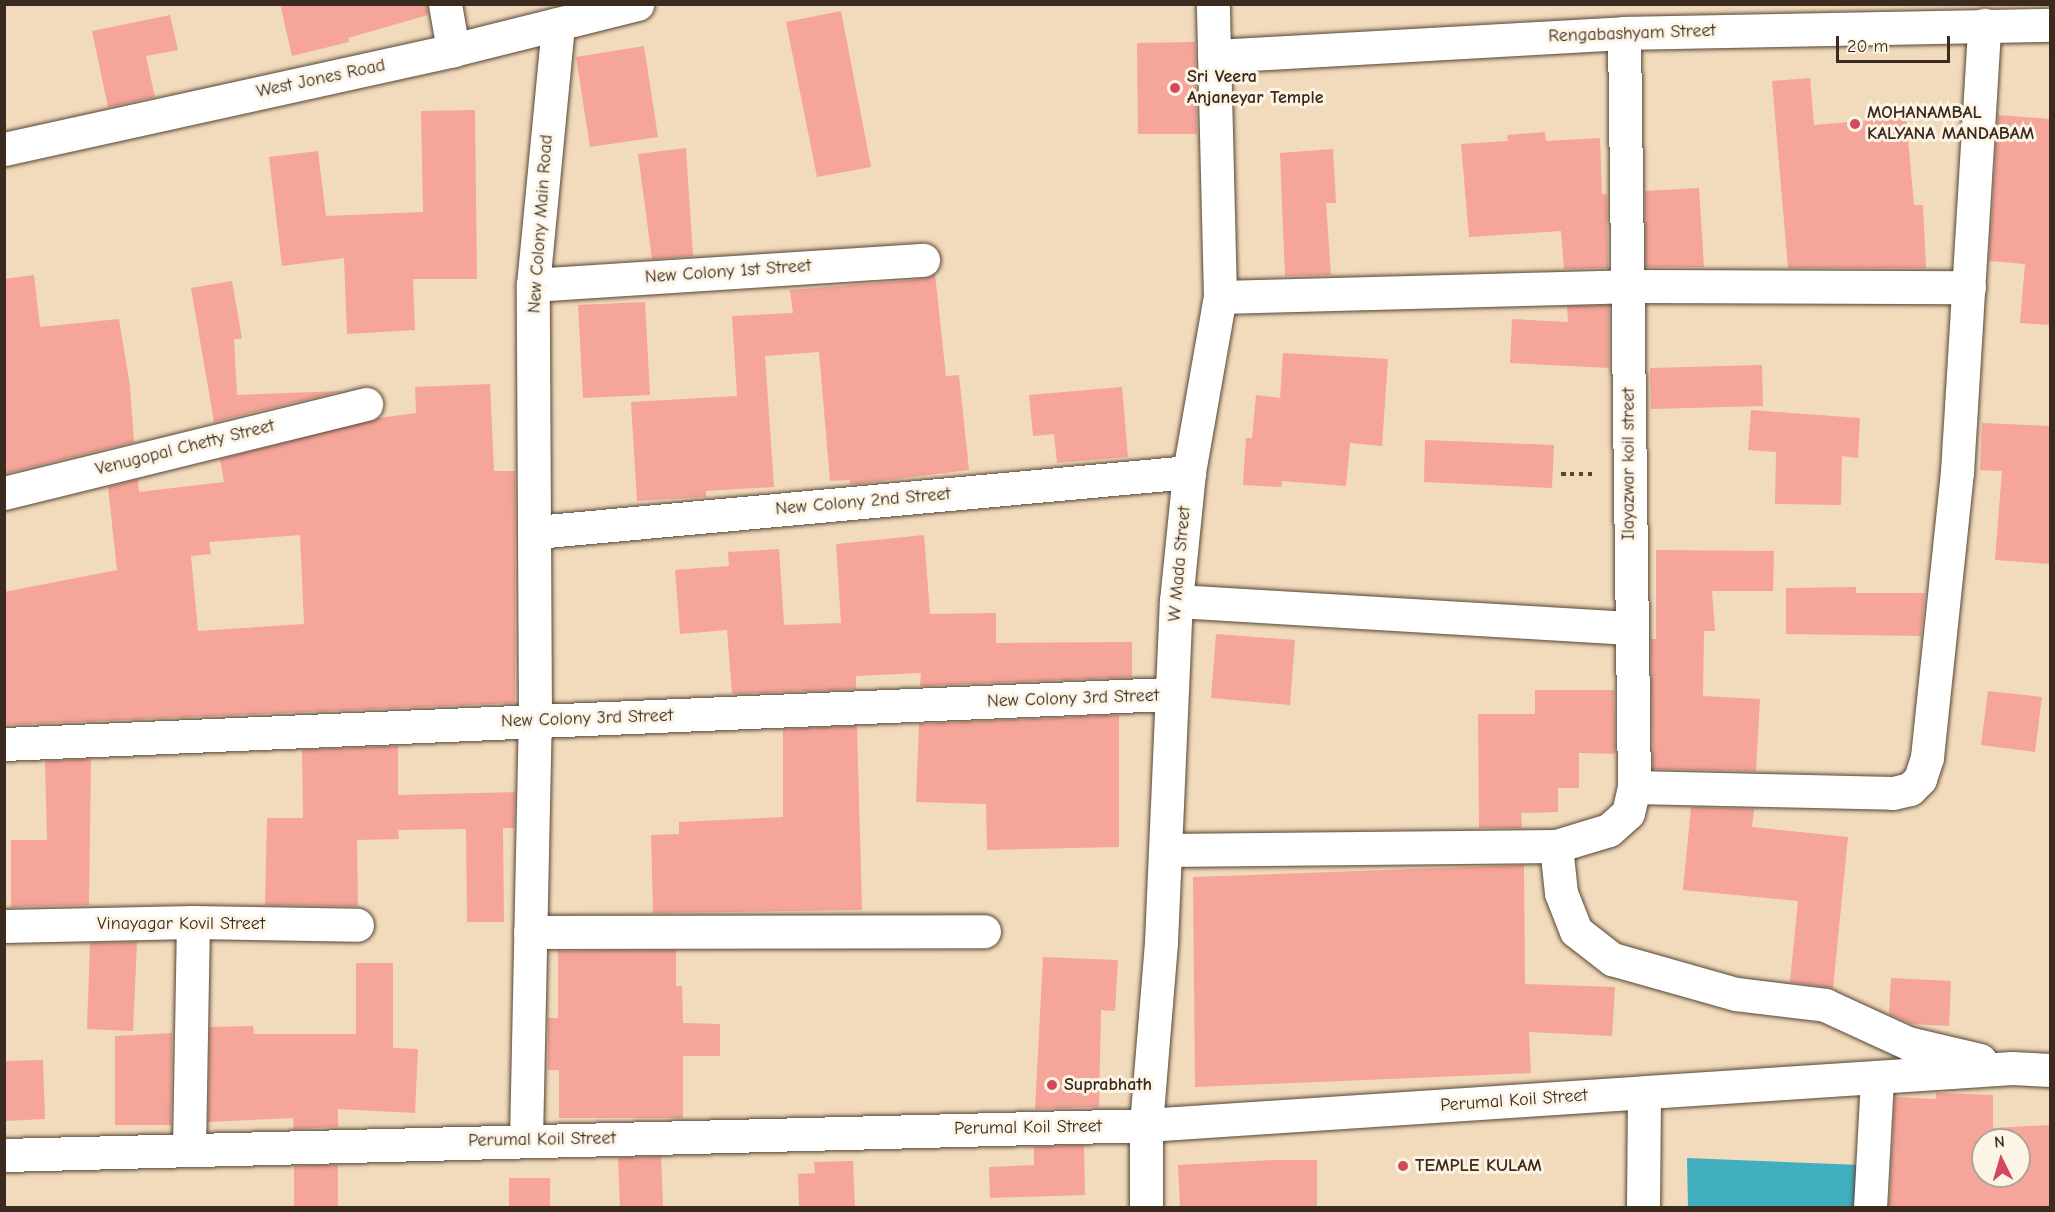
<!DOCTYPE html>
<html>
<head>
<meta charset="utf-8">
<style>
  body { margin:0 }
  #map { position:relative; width:2055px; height:1212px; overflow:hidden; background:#f2dbbc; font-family:"Comic Neue",sans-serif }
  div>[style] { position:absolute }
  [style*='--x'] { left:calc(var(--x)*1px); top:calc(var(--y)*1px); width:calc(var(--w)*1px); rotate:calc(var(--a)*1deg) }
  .water>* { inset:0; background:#41afbf }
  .building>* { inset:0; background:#f5a599 }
  .path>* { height:4px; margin-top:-2px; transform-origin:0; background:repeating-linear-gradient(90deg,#564536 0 4.5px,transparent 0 9px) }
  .roads { filter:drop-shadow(0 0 2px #564536) drop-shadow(0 0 2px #564536) }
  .minor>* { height:33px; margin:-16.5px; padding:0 16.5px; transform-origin:16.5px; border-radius:16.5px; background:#fff }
  .dots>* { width:16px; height:16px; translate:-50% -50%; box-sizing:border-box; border:3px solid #fcf5e5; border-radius:50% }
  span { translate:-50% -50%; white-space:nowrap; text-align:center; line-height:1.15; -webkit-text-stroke:6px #fcf5e5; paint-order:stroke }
  .street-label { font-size:18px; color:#3b2a1e }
  .poi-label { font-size:18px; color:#3b2a1e; font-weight:700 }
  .left { translate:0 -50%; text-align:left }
  .frame { position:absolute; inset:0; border:6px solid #3b2a1e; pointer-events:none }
  .north { position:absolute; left:1971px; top:1128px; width:60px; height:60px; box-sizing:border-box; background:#fcf5e5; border:2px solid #afa495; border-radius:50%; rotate:355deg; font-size:16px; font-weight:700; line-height:24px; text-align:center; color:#3b2a1e }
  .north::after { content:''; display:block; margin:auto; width:21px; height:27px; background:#d1495b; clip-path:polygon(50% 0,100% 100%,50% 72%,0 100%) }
  .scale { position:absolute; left:1836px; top:36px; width:114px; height:27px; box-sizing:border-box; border:3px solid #3b2a1e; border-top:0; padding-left:8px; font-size:18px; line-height:21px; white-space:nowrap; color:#3b2a1e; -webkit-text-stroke:4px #fcf5e5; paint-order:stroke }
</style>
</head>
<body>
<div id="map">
  <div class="water">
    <div style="clip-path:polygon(1687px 1158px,1860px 1165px,1860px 1207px,1688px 1207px)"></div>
  </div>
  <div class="building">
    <div style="clip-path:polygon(280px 4px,427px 4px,428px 15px,348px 38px,349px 42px,292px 56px)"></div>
    <div style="clip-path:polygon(841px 11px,871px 167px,817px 177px,786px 22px)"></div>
    <div style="clip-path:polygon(170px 15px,178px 50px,146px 56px,155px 97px,108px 107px,92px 31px)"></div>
    <div style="clip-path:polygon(1195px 42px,1197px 134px,1138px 134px,1137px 43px)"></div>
    <div style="clip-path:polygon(644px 46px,658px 137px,590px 147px,576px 57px)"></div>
    <div style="clip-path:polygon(1810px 78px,1814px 125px,1906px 117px,1914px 205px,1923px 205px,1926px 268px,1788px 268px,1772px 81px)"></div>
    <div style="clip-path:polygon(475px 110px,477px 279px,413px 279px,415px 330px,347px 334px,344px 258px,282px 266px,269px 157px,318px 151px,326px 216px,423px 212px,421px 111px)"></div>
    <div style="clip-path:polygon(1998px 115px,2050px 119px,2050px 325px,2020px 323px,2025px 264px,1989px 261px)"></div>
    <div style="clip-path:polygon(1545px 132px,1546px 141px,1600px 138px,1602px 194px,1607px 194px,1608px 268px,1564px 269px,1561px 231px,1469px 237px,1461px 144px,1508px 141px,1507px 135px)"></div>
    <div style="clip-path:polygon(686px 148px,693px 256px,652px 259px,638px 154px)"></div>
    <div style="clip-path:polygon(1333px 149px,1336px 203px,1326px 203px,1331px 275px,1285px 276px,1280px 153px)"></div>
    <div style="clip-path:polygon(1699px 188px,1704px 267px,1646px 267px,1645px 191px)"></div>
    <div style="clip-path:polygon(935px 274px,946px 376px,959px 375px,969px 470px,857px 484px,850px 484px,850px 480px,830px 481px,819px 352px,765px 356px,774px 487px,706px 491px,706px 497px,637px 501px,631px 402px,737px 396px,732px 316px,793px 313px,790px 290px,924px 279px)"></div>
    <div style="clip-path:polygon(34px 275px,40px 327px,119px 319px,130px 386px,134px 442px,4px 474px,4px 279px)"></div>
    <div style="clip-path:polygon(232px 281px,242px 339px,234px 339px,237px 395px,342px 391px,214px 422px,191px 288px)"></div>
    <div style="clip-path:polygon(645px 302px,650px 395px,583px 398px,578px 305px)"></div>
    <div style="clip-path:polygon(1609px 305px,1609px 368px,1510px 363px,1512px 319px,1568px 322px,1567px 306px)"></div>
    <div style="clip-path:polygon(1283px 353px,1388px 359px,1382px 446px,1350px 443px,1346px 486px,1282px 481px,1281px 487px,1243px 485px,1246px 438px,1252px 438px,1256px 395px,1280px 398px)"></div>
    <div style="clip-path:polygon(1762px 365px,1763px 406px,1651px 409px,1650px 368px)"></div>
    <div style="clip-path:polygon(evenodd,490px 384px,494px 471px,515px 471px,515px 703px,4px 725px,4px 592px,117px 570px,108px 487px,138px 479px,139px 492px,224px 482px,220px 459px,379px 418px,416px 413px,415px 387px,490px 384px,300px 535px,304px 624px,198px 631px,191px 556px,211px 554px,209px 542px,300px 535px)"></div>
    <div style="clip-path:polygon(1122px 387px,1128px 457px,1057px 463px,1054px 434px,1033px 436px,1029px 395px)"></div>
    <div style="clip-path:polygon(1751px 410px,1860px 418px,1858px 458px,1842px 456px,1841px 505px,1775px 504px,1776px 452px,1748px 450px)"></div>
    <div style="clip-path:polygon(1982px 423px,2050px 426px,2050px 564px,1995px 560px,2002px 471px,1980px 470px)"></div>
    <div style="clip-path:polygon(1425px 440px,1554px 445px,1552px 488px,1424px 482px)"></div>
    <div style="clip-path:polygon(924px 535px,930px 614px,996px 613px,996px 643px,1132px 642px,1132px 677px,920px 686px,921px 673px,856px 676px,856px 689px,732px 694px,727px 630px,680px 634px,675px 570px,729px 566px,728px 552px,779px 549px,784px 625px,841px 623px,836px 544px)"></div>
    <div style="clip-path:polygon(1656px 550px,1774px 551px,1773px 591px,1712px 591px,1715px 631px,1704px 631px,1703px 696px,1760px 699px,1756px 771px,1653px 769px,1651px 639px,1656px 639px)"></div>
    <div style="clip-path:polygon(1856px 587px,1856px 593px,1925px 593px,1921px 636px,1786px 634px,1786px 588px)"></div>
    <div style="clip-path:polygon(1216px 634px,1295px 640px,1290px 705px,1211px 698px)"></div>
    <div style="clip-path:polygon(1535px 690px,1614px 690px,1615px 754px,1579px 753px,1579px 788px,1558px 788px,1558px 812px,1521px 813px,1522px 828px,1479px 828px,1478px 714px,1535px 714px)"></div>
    <div style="clip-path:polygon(1988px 691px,2042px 697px,2035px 752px,1981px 745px)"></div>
    <div style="clip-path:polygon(1119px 715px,1119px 847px,987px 850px,986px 804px,916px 802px,919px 724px)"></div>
    <div style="clip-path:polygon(857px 726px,862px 910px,653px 913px,651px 835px,679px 834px,679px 822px,783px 817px,783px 729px)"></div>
    <div style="clip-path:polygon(398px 746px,398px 795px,515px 792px,514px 828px,503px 828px,504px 922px,467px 922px,466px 829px,398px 830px,399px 839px,357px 840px,358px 906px,265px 905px,267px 818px,303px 818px,302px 750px)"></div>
    <div style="clip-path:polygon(91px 759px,89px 905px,11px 907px,11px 840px,47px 840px,45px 761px)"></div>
    <div style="clip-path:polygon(1691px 807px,1754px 809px,1752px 827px,1848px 837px,1833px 988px,1790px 982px,1798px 901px,1683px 890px)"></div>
    <div style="clip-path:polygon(1524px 865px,1525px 984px,1615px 987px,1612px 1036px,1529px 1032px,1531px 1073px,1195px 1087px,1193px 877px)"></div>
    <div style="clip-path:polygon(137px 942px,133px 1031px,87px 1029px,90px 943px)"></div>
    <div style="clip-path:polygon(676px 950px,676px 986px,682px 986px,683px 1023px,720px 1024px,720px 1056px,683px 1056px,683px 1118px,559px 1118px,559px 1070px,548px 1070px,548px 1018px,558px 1018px,558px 951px)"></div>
    <div style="clip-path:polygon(1043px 957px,1118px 960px,1115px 1011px,1101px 1010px,1099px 1107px,1035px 1109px)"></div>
    <div style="clip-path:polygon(356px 963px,393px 963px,393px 1048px,418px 1049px,415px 1113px,338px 1109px,338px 1127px,294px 1129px,293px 1118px,208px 1122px,210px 1027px,253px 1026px,254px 1034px,356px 1034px)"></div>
    <div style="clip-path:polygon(1891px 978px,1951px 981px,1949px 1026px,1911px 1024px,1889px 1014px)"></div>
    <div style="clip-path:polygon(172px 1033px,171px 1125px,115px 1125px,115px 1036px)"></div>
    <div style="clip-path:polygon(43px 1060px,45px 1119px,4px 1121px,4px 1061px)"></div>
    <div style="clip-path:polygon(evenodd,1936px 1093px,1993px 1095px,1993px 1128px,2050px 1125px,2050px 1208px,1889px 1208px,1895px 1097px,1936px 1099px,1936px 1093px,1983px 1140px,2019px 1140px,2019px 1176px,1983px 1176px,1983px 1140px)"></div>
    <div style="clip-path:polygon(1084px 1145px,1085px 1195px,990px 1198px,989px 1167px,1034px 1165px,1034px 1147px)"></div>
    <div style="clip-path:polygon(661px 1156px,663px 1208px,620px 1208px,618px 1158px)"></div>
    <div style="clip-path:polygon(1272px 1160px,1317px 1160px,1317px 1208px,1180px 1208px,1178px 1165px)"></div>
    <div style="clip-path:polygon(853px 1161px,855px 1208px,799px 1208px,798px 1174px,815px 1173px,814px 1162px)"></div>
    <div style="clip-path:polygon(338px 1165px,338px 1208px,294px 1208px,294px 1166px)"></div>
    <div style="clip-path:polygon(509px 1178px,550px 1178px,550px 1208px,509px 1208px)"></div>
  </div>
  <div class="path">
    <div style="--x:1561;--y:474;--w:34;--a:0"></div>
  </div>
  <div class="roads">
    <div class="minor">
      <div style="--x:445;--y:4;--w:47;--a:80.1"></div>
      <div style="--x:1214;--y:56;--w:411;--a:-3.2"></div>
      <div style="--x:1624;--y:33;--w:426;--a:-1.1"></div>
      <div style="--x:4;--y:149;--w:460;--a:-12.4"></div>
      <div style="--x:453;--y:50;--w:190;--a:-14"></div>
      <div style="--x:533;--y:285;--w:391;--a:-3.7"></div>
      <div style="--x:1220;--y:297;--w:408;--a:-1.5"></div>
      <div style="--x:1628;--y:286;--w:341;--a:0.2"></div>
      <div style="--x:4;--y:493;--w:373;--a:-13.8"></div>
      <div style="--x:536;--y:532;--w:656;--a:-5.25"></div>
      <div style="--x:1176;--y:601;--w:455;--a:3.4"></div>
      <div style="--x:4;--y:744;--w:1167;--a:-2.46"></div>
      <div style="--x:1634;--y:787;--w:259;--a:1.3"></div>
      <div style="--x:1893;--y:793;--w:17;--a:-13"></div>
      <div style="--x:1910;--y:789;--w:14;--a:-45"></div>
      <div style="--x:1920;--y:779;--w:23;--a:-72"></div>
      <div style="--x:1927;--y:757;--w:287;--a:-84"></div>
      <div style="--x:1957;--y:472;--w:448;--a:-86.5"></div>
      <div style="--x:1556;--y:846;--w:47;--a:83.9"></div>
      <div style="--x:1561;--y:893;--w:41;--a:68.5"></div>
      <div style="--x:1576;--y:931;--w:46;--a:37.9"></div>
      <div style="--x:1612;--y:959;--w:129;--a:15.8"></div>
      <div style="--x:1736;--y:994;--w:90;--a:7"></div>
      <div style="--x:1825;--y:1005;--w:91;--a:24.6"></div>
      <div style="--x:1908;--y:1043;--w:74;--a:13.3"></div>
      <div style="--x:1165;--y:850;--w:391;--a:-0.6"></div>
      <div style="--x:1556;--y:846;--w:55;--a:-16.8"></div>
      <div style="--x:1609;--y:830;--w:25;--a:-42"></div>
      <div style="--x:1628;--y:813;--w:27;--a:-77"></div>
      <div style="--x:1634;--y:787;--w:754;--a:-90.76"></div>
      <div style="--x:4;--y:926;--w:189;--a:-1.2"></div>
      <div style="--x:193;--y:922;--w:164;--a:1"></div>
      <div style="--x:530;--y:932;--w:454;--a:-0.1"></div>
      <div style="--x:526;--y:1140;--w:419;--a:-88.8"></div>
      <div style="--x:535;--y:721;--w:436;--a:-90.3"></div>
      <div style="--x:533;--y:285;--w:262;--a:-84.5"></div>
      <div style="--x:189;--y:1149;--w:227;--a:-89"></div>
      <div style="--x:4;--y:1155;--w:1142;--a:-1.5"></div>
      <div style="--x:1146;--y:1125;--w:868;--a:-3.77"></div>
      <div style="--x:2012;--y:1068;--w:38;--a:3"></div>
      <div style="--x:1146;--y:1208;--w:83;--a:-90"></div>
      <div style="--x:1146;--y:1125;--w:184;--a:-85.3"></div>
      <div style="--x:1161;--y:942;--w:341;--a:-87.5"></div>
      <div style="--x:1176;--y:601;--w:130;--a:-84.2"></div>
      <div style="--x:1189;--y:472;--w:178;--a:-80"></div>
      <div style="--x:1220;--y:297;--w:293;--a:-91.4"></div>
      <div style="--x:1643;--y:1208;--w:115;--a:-89.5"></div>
      <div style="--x:1870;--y:1208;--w:131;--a:-86.9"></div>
    </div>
  </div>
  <div class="dots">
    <div style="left:1175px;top:88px;background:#d1495b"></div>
    <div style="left:1855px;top:124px;background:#d1495b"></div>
    <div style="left:1052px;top:1085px;background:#d1495b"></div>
    <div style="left:1403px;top:1166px;background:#d1495b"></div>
  </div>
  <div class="street-label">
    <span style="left:1632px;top:34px;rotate:-2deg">Rengabashyam Street</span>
    <span style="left:321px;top:79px;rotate:-12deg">West Jones Road</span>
    <span style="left:541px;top:224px;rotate:-86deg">New Colony Main Road</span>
    <span style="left:728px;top:272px;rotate:-4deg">New Colony 1st Street</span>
    <span style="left:185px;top:448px;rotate:-14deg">Venugopal Chetty Street</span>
    <span style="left:1629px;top:464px;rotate:-90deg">Ilayazwar koil street</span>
    <span style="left:863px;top:502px;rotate:-5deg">New Colony 2nd Street</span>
    <span style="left:1180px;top:564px;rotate:-85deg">W Mada Street</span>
    <span style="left:1073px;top:699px;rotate:-2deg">New Colony 3rd Street</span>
    <span style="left:587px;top:719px;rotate:-2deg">New Colony 3rd Street</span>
    <span style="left:181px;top:924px">Vinayagar Kovil Street</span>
    <span style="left:1514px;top:1101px;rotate:-4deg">Perumal Koil Street</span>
    <span style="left:1028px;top:1128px;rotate:-1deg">Perumal Koil Street</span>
    <span style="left:542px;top:1140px;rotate:-1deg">Perumal Koil Street</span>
  </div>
  <div class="poi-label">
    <span class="left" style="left:1187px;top:88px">Sri Veera<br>Anjaneyar Temple</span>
    <span class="left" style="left:1867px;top:124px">MOHANAMBAL<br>KALYANA MANDABAM</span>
    <span class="left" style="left:1064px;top:1085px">Suprabhath</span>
    <span class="left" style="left:1415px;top:1166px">TEMPLE KULAM</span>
  </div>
  <div class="frame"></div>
  <div class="north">N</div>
  <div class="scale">20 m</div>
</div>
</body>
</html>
